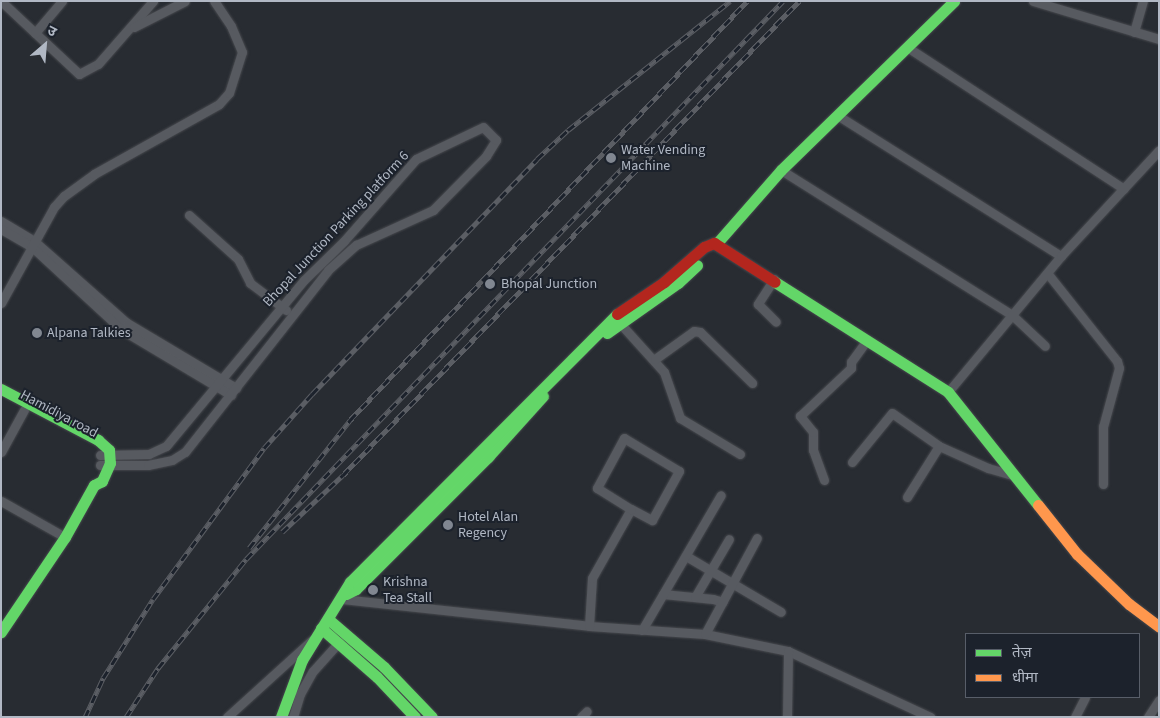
<!DOCTYPE html>
<html>
<head>
<meta charset="utf-8">
<style>
  body { margin:0 }
  #map { position:relative; width:1160px; height:718px; overflow:hidden; background:#282c32; font-family:"Source Sans 3","Noto Sans Devanagari",sans-serif }
  div>[style] { position:absolute }
  [style*='--x'] { left:calc(var(--x)*1px); top:calc(var(--y)*1px); width:calc(var(--w)*1px); rotate:calc(var(--a)*1deg) }
  .roads { filter:drop-shadow(0 0 1px #46484d) drop-shadow(0 0 1px #46484d) }
  .street>* { height:9px; margin:-4.5px; padding:0 4.5px; transform-origin:4.5px; border-radius:4.5px; background:#575a60 }
  .fast>* { height:11px; margin:-5.5px; padding:0 5.5px; transform-origin:5.5px; border-radius:5.5px; background:#63d668 }
  .slow>* { height:11px; margin:-5.5px; padding:0 5.5px; transform-origin:5.5px; border-radius:5.5px; background:#ff974d }
  .jam>* { height:11px; margin:-5.5px; padding:0 5.5px; transform-origin:5.5px; border-radius:5.5px; background:#b3261e }
  .rail>* { height:4.5px; margin-top:-2.25px; transform-origin:0; background:repeating-linear-gradient(90deg,#1c222c 0 8px,#5b5e64 0 16px); box-sizing:border-box; border-block:1px solid #5b5e64 }
  .dots>* { width:14px; height:14px; translate:-50% -50%; box-sizing:border-box; border:2px solid #1c222c; border-radius:50% }
  span { translate:-50% -50%; white-space:nowrap; text-align:center; line-height:1.15; -webkit-text-stroke:4px #1c222c; paint-order:stroke }
  .poi-label { font-size:14px; color:#b1b8c4 }
  .left { translate:0 -50%; text-align:left }
  .street-label { font-size:14px; color:#b1b8c4 }
  .frame { position:absolute; inset:0; border:2px solid #b1b8c4; pointer-events:none }
  .legend { position:absolute; left:965px; top:633px; width:175px; height:65px; box-sizing:border-box; background:#1c222c; border:1px solid #585e69; margin:0; padding:6px 9px; list-style:none; font-size:15px; color:#b1b8c4 }
  .legend li { display:flex; align-items:center; gap:10px; height:25px }
  .legend b { width:25px; border:1px solid #585e69 }
  .north { position:absolute; left:20px; top:20px; width:50px; height:50px; -webkit-text-stroke:4px #1c222c; paint-order:stroke; rotate:27deg; font-size:14px; font-weight:700; line-height:20px; text-align:center; color:#b1b8c4 }
  .north::after { content:''; display:block; margin:auto; width:18px; height:22px; background:#b1b8c4; clip-path:polygon(50% 0,100% 100%,50% 72%,0 100%) }
</style>
</head>
<body>
<div id="map">
  <div class="roads">
    <div class="street">
      <div style="--x:1;--y:1;--w:107;--a:43.1"></div>
      <div style="--x:79;--y:74;--w:21;--a:-28"></div>
      <div style="--x:98;--y:64;--w:84;--a:-48.9"></div>
      <div style="--x:1033;--y:1;--w:132;--a:16.8"></div>
      <div style="--x:134;--y:27;--w:57;--a:-27"></div>
      <div style="--x:1134;--y:32;--w:32;--a:-74"></div>
      <div style="--x:35;--y:33;--w:42;--a:-49.8"></div>
      <div style="--x:907;--y:47;--w:259;--a:33.2"></div>
      <div style="--x:837;--y:115;--w:265;--a:32.2"></div>
      <div style="--x:781;--y:170;--w:273;--a:32.1"></div>
      <div style="--x:1012;--y:315;--w:45;--a:43.2"></div>
      <div style="--x:189;--y:215;--w:66;--a:41.9"></div>
      <div style="--x:238;--y:259;--w:27;--a:63"></div>
      <div style="--x:250;--y:283;--w:45;--a:36.9"></div>
      <div style="--x:1;--y:221;--w:39;--a:31"></div>
      <div style="--x:34;--y:241;--w:124;--a:41.4"></div>
      <div style="--x:127;--y:323;--w:127;--a:30.8"></div>
      <div style="--x:1;--y:229;--w:36;--a:30"></div>
      <div style="--x:32;--y:247;--w:122;--a:42.7"></div>
      <div style="--x:122;--y:330;--w:127;--a:30.8"></div>
      <div style="--x:1048;--y:274;--w:111;--a:51.6"></div>
      <div style="--x:1117;--y:361;--w:7;--a:74"></div>
      <div style="--x:1119;--y:368;--w:61;--a:105.2"></div>
      <div style="--x:1103;--y:427;--w:57;--a:90"></div>
      <div style="--x:774;--y:279;--w:30;--a:123"></div>
      <div style="--x:758;--y:304;--w:25;--a:45"></div>
      <div style="--x:1;--y:303;--w:110;--a:-61.1"></div>
      <div style="--x:54;--y:207;--w:15;--a:-48"></div>
      <div style="--x:64;--y:196;--w:37;--a:-36"></div>
      <div style="--x:94;--y:174;--w:143;--a:-29.2"></div>
      <div style="--x:219;--y:104;--w:15;--a:-48"></div>
      <div style="--x:229;--y:93;--w:43;--a:-72.4"></div>
      <div style="--x:242;--y:52;--w:28;--a:-113"></div>
      <div style="--x:231;--y:26;--w:30;--a:-124"></div>
      <div style="--x:617;--y:320;--w:70;--a:47.9"></div>
      <div style="--x:664;--y:372;--w:49;--a:70.8"></div>
      <div style="--x:680;--y:418;--w:70;--a:31"></div>
      <div style="--x:655;--y:359;--w:48;--a:-35.7"></div>
      <div style="--x:694;--y:331;--w:6;--a:9"></div>
      <div style="--x:700;--y:332;--w:73;--a:44.4"></div>
      <div style="--x:948;--y:392;--w:177;--a:-50.3"></div>
      <div style="--x:1061;--y:256;--w:144;--a:-47.2"></div>
      <div style="--x:1;--y:452;--w:48;--a:-61.3"></div>
      <div style="--x:852;--y:462;--w:63;--a:-50.8"></div>
      <div style="--x:892;--y:413;--w:57;--a:35.1"></div>
      <div style="--x:939;--y:446;--w:54;--a:24.2"></div>
      <div style="--x:988;--y:468;--w:25;--a:16"></div>
      <div style="--x:100;--y:465;--w:48;--a:0"></div>
      <div style="--x:148;--y:465;--w:25;--a:-12"></div>
      <div style="--x:172;--y:460;--w:15;--a:-32"></div>
      <div style="--x:185;--y:452;--w:231;--a:-51.8"></div>
      <div style="--x:328;--y:270;--w:38;--a:-42"></div>
      <div style="--x:356;--y:245;--w:85;--a:-24.4"></div>
      <div style="--x:433;--y:210;--w:76;--a:-45.5"></div>
      <div style="--x:486;--y:156;--w:19;--a:-58"></div>
      <div style="--x:496;--y:140;--w:18;--a:-135"></div>
      <div style="--x:483;--y:127;--w:74;--a:154.5"></div>
      <div style="--x:416;--y:159;--w:109;--a:131.3"></div>
      <div style="--x:344;--y:241;--w:56;--a:135.7"></div>
      <div style="--x:304;--y:280;--w:216;--a:129.7"></div>
      <div style="--x:166;--y:446;--w:19;--a:155"></div>
      <div style="--x:149;--y:454;--w:49;--a:178.8"></div>
      <div style="--x:824;--y:480;--w:32;--a:-110"></div>
      <div style="--x:813;--y:450;--w:18;--a:-90"></div>
      <div style="--x:813;--y:432;--w:21;--a:-129"></div>
      <div style="--x:800;--y:416;--w:70;--a:-43.3"></div>
      <div style="--x:851;--y:368;--w:6;--a:-90"></div>
      <div style="--x:851;--y:362;--w:27;--a:-54"></div>
      <div style="--x:907;--y:497;--w:60;--a:-57.9"></div>
      <div style="--x:1;--y:501;--w:73;--a:29.4"></div>
      <div style="--x:686;--y:556;--w:110;--a:30.5"></div>
      <div style="--x:663;--y:594;--w:50;--a:5.7"></div>
      <div style="--x:713;--y:599;--w:10;--a:17"></div>
      <div style="--x:695;--y:597;--w:67;--a:-59.6"></div>
      <div style="--x:342;--y:599;--w:248;--a:6.2"></div>
      <div style="--x:589;--y:626;--w:116;--a:3.9"></div>
      <div style="--x:705;--y:634;--w:85;--a:11.6"></div>
      <div style="--x:788;--y:651;--w:157;--a:24.9"></div>
      <div style="--x:589;--y:626;--w:48;--a:-86.4"></div>
      <div style="--x:592;--y:578;--w:79;--a:-60.5"></div>
      <div style="--x:631;--y:509;--w:24;--a:28"></div>
      <div style="--x:652;--y:520;--w:56;--a:-61.1"></div>
      <div style="--x:679;--y:471;--w:64;--a:-149"></div>
      <div style="--x:624;--y:438;--w:57;--a:118.4"></div>
      <div style="--x:597;--y:488;--w:40;--a:32"></div>
      <div style="--x:642;--y:630;--w:156;--a:-59.7"></div>
      <div style="--x:705;--y:634;--w:109;--a:-61.6"></div>
      <div style="--x:227;--y:717;--w:115;--a:-42.2"></div>
      <div style="--x:293;--y:717;--w:24;--a:-73"></div>
      <div style="--x:300;--y:694;--w:26;--a:-61"></div>
      <div style="--x:313;--y:671;--w:39;--a:-48"></div>
      <div style="--x:581;--y:717;--w:8;--a:-45"></div>
      <div style="--x:787;--y:717;--w:66;--a:-89.1"></div>
      <div style="--x:1075;--y:717;--w:22;--a:-63"></div>
      <div style="--x:1148;--y:717;--w:20;--a:-57"></div>
    </div>
    <div class="fast">
      <div style="--x:717;--y:243;--w:97;--a:-48.8"></div>
      <div style="--x:781;--y:170;--w:242;--a:-44.3"></div>
      <div style="--x:775;--y:282;--w:205;--a:32.4"></div>
      <div style="--x:948;--y:392;--w:144;--a:51.5"></div>
      <div style="--x:607;--y:333;--w:87;--a:-35.2"></div>
      <div style="--x:678;--y:283;--w:26;--a:-43"></div>
      <div style="--x:1;--y:389;--w:110;--a:27.7"></div>
      <div style="--x:98;--y:440;--w:15;--a:42"></div>
      <div style="--x:109;--y:450;--w:13;--a:86"></div>
      <div style="--x:110;--y:463;--w:20;--a:114"></div>
      <div style="--x:102;--y:481;--w:9;--a:153"></div>
      <div style="--x:94;--y:485;--w:60;--a:119.1"></div>
      <div style="--x:65;--y:537;--w:115;--a:124"></div>
      <div style="--x:346;--y:594;--w:11;--a:-27"></div>
      <div style="--x:356;--y:589;--w:187;--a:-45"></div>
      <div style="--x:488;--y:457;--w:82;--a:-48"></div>
      <div style="--x:328;--y:619;--w:74;--a:40.6"></div>
      <div style="--x:384;--y:667;--w:69;--a:46.2"></div>
      <div style="--x:321;--y:628;--w:74;--a:41.2"></div>
      <div style="--x:377;--y:677;--w:55;--a:46.5"></div>
      <div style="--x:281;--y:717;--w:61;--a:-69.8"></div>
      <div style="--x:302;--y:660;--w:92;--a:-58.4"></div>
      <div style="--x:350;--y:582;--w:378;--a:-45.1"></div>
    </div>
    <div class="slow">
      <div style="--x:1038;--y:505;--w:63;--a:51.5"></div>
      <div style="--x:1077;--y:554;--w:72;--a:43.9"></div>
      <div style="--x:1129;--y:604;--w:38;--a:37"></div>
    </div>
    <div class="jam">
      <div style="--x:617;--y:314;--w:57;--a:-34.2"></div>
      <div style="--x:664;--y:282;--w:53;--a:-41.2"></div>
      <div style="--x:704;--y:247;--w:11;--a:-22"></div>
      <div style="--x:714;--y:243;--w:72;--a:32.6"></div>
    </div>
  </div>
  <div class="rail">
    <div style="--x:282;--y:532;--w:83;--a:-43.1"></div>
    <div style="--x:343;--y:475;--w:658;--a:-46.11"></div>
    <div style="--x:249;--y:548;--w:163;--a:-51.7"></div>
    <div style="--x:350;--y:420;--w:577;--a:-46.54"></div>
    <div style="--x:85;--y:717;--w:43;--a:-65.2"></div>
    <div style="--x:103;--y:678;--w:93;--a:-57.7"></div>
    <div style="--x:153;--y:599;--w:187;--a:-53.7"></div>
    <div style="--x:264;--y:448;--w:72;--a:-48.4"></div>
    <div style="--x:312;--y:394;--w:325;--a:-46.2"></div>
    <div style="--x:537;--y:159;--w:42;--a:-43.1"></div>
    <div style="--x:568;--y:130;--w:207;--a:-38.5"></div>
    <div style="--x:126;--y:717;--w:59;--a:-56.9"></div>
    <div style="--x:158;--y:668;--w:140;--a:-51.1"></div>
    <div style="--x:246;--y:559;--w:774;--a:-46.1"></div>
  </div>
  <div class="dots">
    <div style="left:611px;top:158px;background:#818791"></div>
    <div style="left:490px;top:284px;background:#818791"></div>
    <div style="left:37px;top:333px;background:#818791"></div>
    <div style="left:448px;top:525px;background:#818791"></div>
    <div style="left:373px;top:590px;background:#818791"></div>
  </div>
  <div class="poi-label">
    <span class="left" style="left:621px;top:158px">Water Vending<br>Machine</span>
    <span class="left" style="left:501px;top:284px">Bhopal Junction</span>
    <span class="left" style="left:47px;top:333px">Alpana Talkies</span>
    <span class="left" style="left:458px;top:525px">Hotel Alan<br>Regency</span>
    <span class="left" style="left:383px;top:590px">Krishna<br>Tea Stall</span>
  </div>
  <div class="street-label">
    <span style="left:336px;top:229px;rotate:-47deg">Bhopal Junction Parking platform 6</span>
    <span style="left:59px;top:414px;rotate:28deg">Hamidiya road</span>
  </div>
  <div class="frame"></div>
  <ul class="legend">
  <li><b style="height:6px;background:#63d668"></b>तेज़</li>
  <li><b style="height:6px;background:#ff974d"></b>धीमा</li>
  </ul>
  <div class="north">उ</div>
</div>
</body>
</html>
